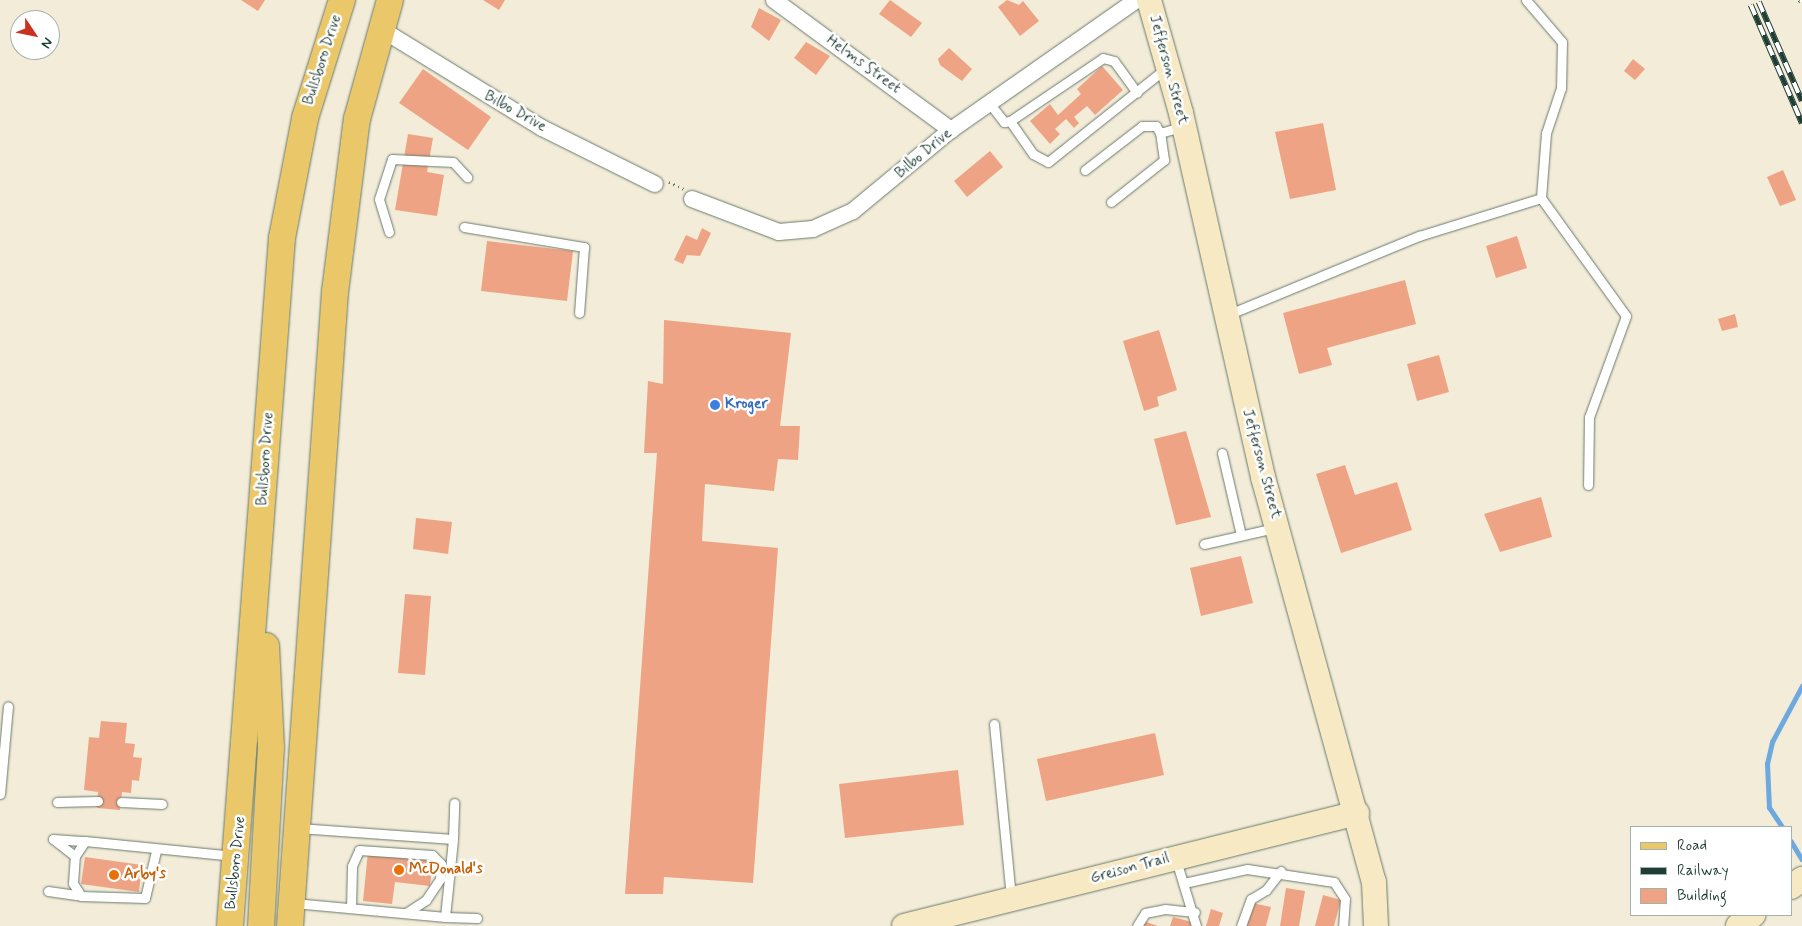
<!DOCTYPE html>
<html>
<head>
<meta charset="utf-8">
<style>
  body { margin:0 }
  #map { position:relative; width:1802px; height:926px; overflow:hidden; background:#f2ecd8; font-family:Mynerve,sans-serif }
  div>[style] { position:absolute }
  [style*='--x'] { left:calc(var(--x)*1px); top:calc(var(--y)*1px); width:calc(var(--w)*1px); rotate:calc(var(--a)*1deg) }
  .stream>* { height:4.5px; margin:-2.25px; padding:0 2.25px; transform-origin:2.25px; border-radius:2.25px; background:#6da9de }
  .building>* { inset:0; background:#eea484 }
  .path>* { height:2.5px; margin-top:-1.25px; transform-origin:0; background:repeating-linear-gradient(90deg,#697a6d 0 1px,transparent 0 5px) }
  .roads { filter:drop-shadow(0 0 1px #697a6d) drop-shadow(0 0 1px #697a6d) }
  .lane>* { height:9px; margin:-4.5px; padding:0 4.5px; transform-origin:4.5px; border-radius:4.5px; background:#fff }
  .street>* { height:16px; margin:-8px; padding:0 8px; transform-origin:8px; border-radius:8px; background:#fff }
  .secondary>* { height:24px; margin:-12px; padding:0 12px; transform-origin:12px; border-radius:12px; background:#f7e9c3 }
  .primary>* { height:26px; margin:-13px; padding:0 13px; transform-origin:13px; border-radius:13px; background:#eac769 }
  .rail>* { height:5.5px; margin-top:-2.75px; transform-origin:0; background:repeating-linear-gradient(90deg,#fff 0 11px,#1f3d34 0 22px); box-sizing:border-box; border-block:1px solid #1f3d34 }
  .dots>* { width:14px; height:14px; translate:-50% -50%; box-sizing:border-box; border:2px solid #fff; border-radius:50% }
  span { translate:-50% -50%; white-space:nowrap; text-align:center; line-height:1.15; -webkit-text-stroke:5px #fff; paint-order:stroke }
  .street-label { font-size:15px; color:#1f3d34 }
  .shop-label { font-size:15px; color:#366cbe; font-weight:700 }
  .left { translate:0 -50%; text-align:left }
  .food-label { font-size:15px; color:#c56008; font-weight:700 }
  .legend { position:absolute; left:1630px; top:826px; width:162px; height:90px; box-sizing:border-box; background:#fff; border:1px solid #a5b1ae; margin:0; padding:6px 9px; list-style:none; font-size:15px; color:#1f3d34 }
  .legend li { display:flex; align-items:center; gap:10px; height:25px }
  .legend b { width:25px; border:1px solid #a5b1ae }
  .north { position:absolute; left:10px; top:10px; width:50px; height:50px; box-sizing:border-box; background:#fff; border:1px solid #a5b1ae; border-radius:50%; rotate:124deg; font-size:14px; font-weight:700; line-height:20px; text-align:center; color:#1f3d34 }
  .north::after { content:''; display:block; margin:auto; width:18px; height:22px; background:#c8321e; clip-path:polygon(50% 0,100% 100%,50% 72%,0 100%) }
</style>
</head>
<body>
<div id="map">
  <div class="stream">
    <div style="--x:1782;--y:827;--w:23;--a:-124"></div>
    <div style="--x:1769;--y:808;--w:44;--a:-92.6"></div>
    <div style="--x:1767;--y:764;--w:23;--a:-77"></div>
    <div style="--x:1772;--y:742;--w:64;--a:-61.8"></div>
    <div style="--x:1791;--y:841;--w:21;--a:59"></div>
  </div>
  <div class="building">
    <div style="clip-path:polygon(241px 0,265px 0,258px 11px)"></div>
    <div style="clip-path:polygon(483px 0,505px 0,499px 10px)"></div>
    <div style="clip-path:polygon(890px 0,922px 23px,911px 37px,879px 14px)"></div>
    <div style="clip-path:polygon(1007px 0,1019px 5px,1023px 1px,1039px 21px,1020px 36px,998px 7px)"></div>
    <div style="clip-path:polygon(759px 8px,781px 20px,769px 41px,751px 27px)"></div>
    <div style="clip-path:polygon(806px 42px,830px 56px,816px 75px,794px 58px)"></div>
    <div style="clip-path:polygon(949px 48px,972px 69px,962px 81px,940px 65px,938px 59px)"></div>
    <div style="clip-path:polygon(1633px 59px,1645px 69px,1635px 80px,1624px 71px)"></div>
    <div style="clip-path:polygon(1102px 66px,1123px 90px,1095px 115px,1087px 106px,1074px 117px,1079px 123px,1074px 128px,1066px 119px,1055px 129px,1060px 134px,1050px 144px,1030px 121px,1050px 104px,1058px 115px,1081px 94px,1077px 89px)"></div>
    <div style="clip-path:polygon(423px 69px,491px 117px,468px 150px,399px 103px)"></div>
    <div style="clip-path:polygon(1323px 123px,1336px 190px,1290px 199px,1275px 132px)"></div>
    <div style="clip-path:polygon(408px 134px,433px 138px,427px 172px,444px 175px,437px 216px,395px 210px)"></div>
    <div style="clip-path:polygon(990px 151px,1003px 167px,967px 197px,954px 181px)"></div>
    <div style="clip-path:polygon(1783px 170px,1796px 200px,1780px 206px,1767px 177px)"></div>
    <div style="clip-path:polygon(702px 228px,711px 233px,700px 256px,687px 255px,683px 264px,674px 260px,686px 235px,697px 240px)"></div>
    <div style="clip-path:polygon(1517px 236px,1527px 268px,1496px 278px,1486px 246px)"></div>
    <div style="clip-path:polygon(487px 241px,573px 251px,567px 301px,481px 291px)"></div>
    <div style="clip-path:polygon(1405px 280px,1416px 324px,1327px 348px,1332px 365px,1299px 374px,1283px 313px)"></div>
    <div style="clip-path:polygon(1735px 314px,1738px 327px,1722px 331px,1718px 319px)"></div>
    <div style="clip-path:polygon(664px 320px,791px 333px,780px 426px,800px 426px,798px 460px,778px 459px,774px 491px,705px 484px,702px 541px,778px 548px,753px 883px,664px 877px,663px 894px,625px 894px,657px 453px,644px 453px,648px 381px,663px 384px)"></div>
    <div style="clip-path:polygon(1159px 330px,1177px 390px,1157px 397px,1159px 406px,1144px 411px,1123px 341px)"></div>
    <div style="clip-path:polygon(1439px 355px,1449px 392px,1417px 401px,1407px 364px)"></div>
    <div style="clip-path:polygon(1186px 431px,1211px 517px,1176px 525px,1154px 439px)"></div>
    <div style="clip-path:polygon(1345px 465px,1355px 495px,1397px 482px,1412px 530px,1341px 553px,1316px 474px)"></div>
    <div style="clip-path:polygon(1541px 497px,1552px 537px,1500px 552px,1484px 514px)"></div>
    <div style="clip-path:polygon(416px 518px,452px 522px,448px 554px,413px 549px)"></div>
    <div style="clip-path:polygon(1241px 556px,1253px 603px,1201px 616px,1190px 568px)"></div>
    <div style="clip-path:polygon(405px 594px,431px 596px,425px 675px,398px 673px)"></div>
    <div style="clip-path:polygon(101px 721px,127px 723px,125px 743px,135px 744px,133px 757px,142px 758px,139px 781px,132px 780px,131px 793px,122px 792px,120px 810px,97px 808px,98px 792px,84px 790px,89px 737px,99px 738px)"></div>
    <div style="clip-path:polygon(1155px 733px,1164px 775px,1046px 801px,1037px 759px)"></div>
    <div style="clip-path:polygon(958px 770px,964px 825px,845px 838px,839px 784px)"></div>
    <div style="clip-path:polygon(368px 852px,433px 858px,430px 886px,395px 882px,392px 904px,363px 901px)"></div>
    <div style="clip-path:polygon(85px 857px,142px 865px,139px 892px,81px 884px)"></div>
    <div style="clip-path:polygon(1286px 888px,1305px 891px,1299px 926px,1280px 926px)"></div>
    <div style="clip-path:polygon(1323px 895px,1341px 900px,1334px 926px,1315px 926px)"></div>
    <div style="clip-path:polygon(1252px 903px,1271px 907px,1266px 926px,1247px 926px)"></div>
    <div style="clip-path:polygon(1211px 909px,1223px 913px,1219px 926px,1206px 926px)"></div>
    <div style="clip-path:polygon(1173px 917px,1192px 922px,1191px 926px,1170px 926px)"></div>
    <div style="clip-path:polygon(1143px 921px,1158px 926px,1142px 926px)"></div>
  </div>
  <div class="path">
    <div style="--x:669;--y:182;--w:17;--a:25"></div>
  </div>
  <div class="roads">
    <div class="lane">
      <div style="--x:1526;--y:0;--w:55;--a:49.4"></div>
      <div style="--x:1562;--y:42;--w:46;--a:91.2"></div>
      <div style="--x:1561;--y:88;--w:47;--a:108.4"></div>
      <div style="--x:1546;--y:133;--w:65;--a:94.4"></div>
      <div style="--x:990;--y:104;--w:23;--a:52"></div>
      <div style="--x:1004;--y:122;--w:6;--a:-9"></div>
      <div style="--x:1010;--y:121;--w:112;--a:-34.1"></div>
      <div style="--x:1103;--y:58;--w:11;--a:15"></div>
      <div style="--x:1114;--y:61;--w:39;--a:54"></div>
      <div style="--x:1010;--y:121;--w:40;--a:55.1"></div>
      <div style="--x:1033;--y:154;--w:17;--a:28"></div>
      <div style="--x:1048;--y:162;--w:149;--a:-38.5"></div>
      <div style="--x:1085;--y:170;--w:72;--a:-37.7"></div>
      <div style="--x:1142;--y:126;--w:14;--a:0"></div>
      <div style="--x:1156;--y:126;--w:8;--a:60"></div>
      <div style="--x:1160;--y:133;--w:25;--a:-16"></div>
      <div style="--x:1111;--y:202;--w:68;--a:-38.4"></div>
      <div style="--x:1164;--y:160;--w:27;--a:-98"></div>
      <div style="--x:464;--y:227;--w:122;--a:9.5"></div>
      <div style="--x:584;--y:247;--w:66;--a:94.3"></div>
      <div style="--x:389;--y:232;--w:34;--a:-107"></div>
      <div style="--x:379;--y:199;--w:42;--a:-72"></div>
      <div style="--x:392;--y:159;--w:61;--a:2.8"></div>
      <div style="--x:453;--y:162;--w:21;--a:47"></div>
      <div style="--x:1227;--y:315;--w:208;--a:-22.4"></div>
      <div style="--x:1419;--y:236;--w:128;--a:-17.3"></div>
      <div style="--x:1541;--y:198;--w:145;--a:54.2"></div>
      <div style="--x:1626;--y:316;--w:108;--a:110.1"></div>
      <div style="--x:1589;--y:417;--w:68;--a:90.8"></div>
      <div style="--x:1222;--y:453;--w:84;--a:77"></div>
      <div style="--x:1204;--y:544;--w:73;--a:-12.7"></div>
      <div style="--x:994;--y:724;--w:174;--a:84.4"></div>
      <div style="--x:0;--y:794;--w:88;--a:-84.8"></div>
      <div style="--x:57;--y:802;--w:41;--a:-1.4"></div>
      <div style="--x:121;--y:802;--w:41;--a:2.8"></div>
      <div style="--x:53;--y:839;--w:32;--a:4"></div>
      <div style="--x:53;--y:839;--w:28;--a:38"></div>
      <div style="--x:453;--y:839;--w:36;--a:-88"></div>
      <div style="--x:156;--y:851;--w:48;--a:103.2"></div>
      <div style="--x:145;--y:898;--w:64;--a:-178.2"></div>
      <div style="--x:81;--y:896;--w:15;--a:-122"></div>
      <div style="--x:73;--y:883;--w:27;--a:-86"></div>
      <div style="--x:75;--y:856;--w:18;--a:-56"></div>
      <div style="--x:85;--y:841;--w:150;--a:5.7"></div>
      <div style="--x:1176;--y:860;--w:69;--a:73.1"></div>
      <div style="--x:1184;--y:883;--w:65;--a:-12.5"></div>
      <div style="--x:1247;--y:869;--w:88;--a:8.5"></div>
      <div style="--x:1334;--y:882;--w:20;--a:57"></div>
      <div style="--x:1345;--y:899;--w:27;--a:94"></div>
      <div style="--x:48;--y:891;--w:30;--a:8"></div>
      <div style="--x:294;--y:903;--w:152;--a:5.3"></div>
      <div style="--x:445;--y:917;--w:78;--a:-84.1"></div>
      <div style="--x:453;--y:839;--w:155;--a:-175.9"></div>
      <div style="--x:351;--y:908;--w:42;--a:-88.6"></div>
      <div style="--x:352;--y:866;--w:17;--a:-66"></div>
      <div style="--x:359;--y:850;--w:73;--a:3.9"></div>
      <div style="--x:432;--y:855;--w:13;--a:45"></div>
      <div style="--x:441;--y:864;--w:15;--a:94"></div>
      <div style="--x:440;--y:879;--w:25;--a:124"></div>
      <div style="--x:426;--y:900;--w:24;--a:147"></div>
      <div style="--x:445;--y:917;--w:32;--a:2"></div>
      <div style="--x:1137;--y:926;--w:15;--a:-58"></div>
      <div style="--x:1145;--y:913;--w:20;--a:-11"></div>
      <div style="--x:1165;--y:909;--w:30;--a:6"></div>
      <div style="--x:1241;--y:926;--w:29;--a:-70"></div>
      <div style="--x:1251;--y:899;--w:17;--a:-31"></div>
      <div style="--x:1266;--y:890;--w:24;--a:-52"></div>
    </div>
    <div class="street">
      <div style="--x:774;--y:0;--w:220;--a:36.3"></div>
      <div style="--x:381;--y:29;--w:189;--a:31.6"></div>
      <div style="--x:542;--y:128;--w:126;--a:26.4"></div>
      <div style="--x:692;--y:199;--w:93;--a:20.8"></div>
      <div style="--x:779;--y:232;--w:34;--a:-5"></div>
      <div style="--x:813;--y:229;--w:44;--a:-24.2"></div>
      <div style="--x:853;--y:211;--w:127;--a:-39.6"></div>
      <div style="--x:951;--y:130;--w:227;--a:-35"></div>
    </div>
    <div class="secondary">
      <div style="--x:1149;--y:0;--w:117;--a:74.2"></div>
      <div style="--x:1181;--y:113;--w:373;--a:77.3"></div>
      <div style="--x:1263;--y:477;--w:420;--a:74.7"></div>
      <div style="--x:1374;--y:882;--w:44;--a:87.4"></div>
      <div style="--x:1791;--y:887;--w:14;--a:-36"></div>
      <div style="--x:904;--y:926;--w:467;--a:-14"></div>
      <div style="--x:1738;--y:926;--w:19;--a:-36"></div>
    </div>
    <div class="primary">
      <div style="--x:230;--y:926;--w:690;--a:-85.68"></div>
      <div style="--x:282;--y:238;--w:122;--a:-79.1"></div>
      <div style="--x:305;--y:118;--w:124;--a:-72.6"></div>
      <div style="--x:261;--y:926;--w:178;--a:-86.8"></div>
      <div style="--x:271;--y:748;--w:102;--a:-92.8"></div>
      <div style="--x:290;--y:926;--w:636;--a:-85.94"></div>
      <div style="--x:335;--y:292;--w:174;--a:-82.8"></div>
      <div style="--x:357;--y:119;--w:123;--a:-74.5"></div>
    </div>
  </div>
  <div class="rail">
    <div style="--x:1801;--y:0;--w:2;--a:63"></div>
    <div style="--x:1759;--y:2;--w:108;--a:66.5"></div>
    <div style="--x:1751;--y:5;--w:129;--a:66.6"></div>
  </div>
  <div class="dots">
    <div style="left:715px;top:405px;background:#3f7fe0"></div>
    <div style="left:399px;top:870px;background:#e8710a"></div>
    <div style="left:114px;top:875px;background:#e8710a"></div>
  </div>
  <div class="street-label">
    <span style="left:323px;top:60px;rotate:-72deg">Bullsboro Drive</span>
    <span style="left:863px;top:65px;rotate:36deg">Helms Street</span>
    <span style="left:1168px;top:70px;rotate:75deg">Jefferson Street</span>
    <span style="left:515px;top:112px;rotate:29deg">Bilbo Drive</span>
    <span style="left:924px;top:154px;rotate:-40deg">Bilbo Drive</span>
    <span style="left:266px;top:459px;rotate:-86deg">Bullsboro Drive</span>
    <span style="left:1261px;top:464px;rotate:75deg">Jefferson Street</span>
    <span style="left:236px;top:863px;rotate:-84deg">Bullsboro Drive</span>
    <span style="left:1130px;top:869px;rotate:-15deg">Greison Trail</span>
  </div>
  <div class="shop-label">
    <span class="left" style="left:725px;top:405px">Kroger</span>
  </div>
  <div class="food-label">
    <span class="left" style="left:409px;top:870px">McDonald's</span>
    <span class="left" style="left:124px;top:875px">Arby's</span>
  </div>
  <ul class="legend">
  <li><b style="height:6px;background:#eac769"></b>Road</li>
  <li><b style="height:6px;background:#1f3d34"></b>Railway</li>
  <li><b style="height:14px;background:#eea484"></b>Building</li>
  </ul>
  <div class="north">N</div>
</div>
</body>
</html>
